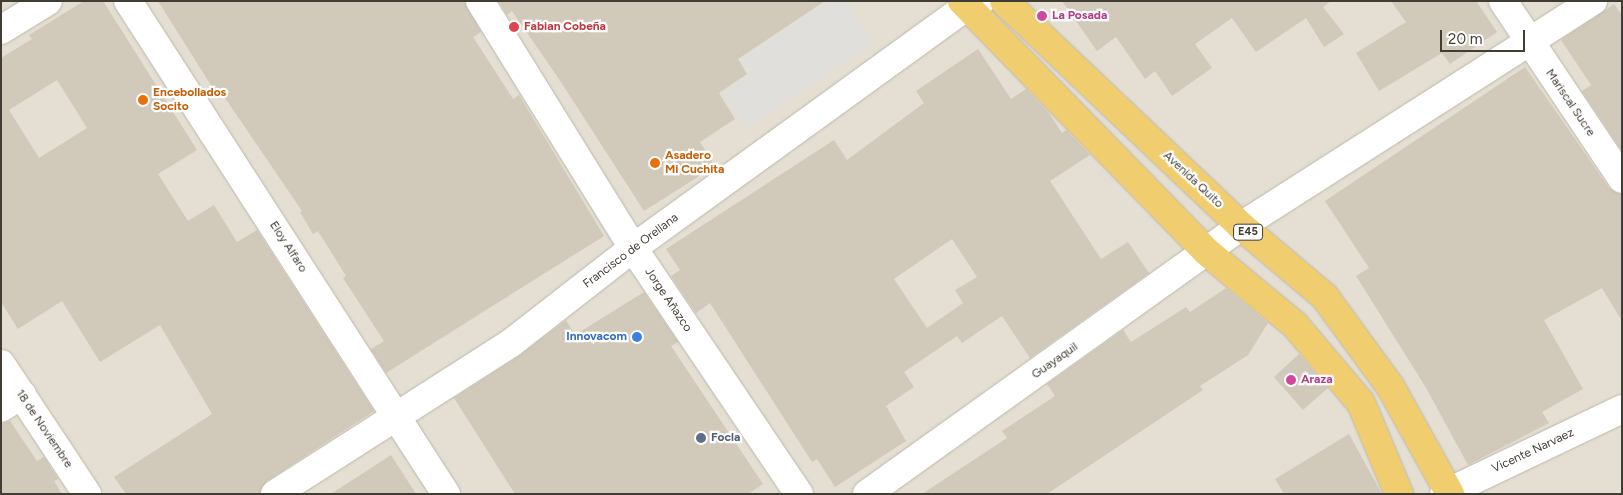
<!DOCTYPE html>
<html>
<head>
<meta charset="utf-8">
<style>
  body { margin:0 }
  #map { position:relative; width:1623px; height:495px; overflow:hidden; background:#f0ede4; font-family:Figtree,sans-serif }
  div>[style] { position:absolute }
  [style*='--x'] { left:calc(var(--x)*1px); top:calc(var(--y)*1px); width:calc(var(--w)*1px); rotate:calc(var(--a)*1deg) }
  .residential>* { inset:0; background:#e4dfd2 }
  .parking>* { inset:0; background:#e1dfdc }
  .building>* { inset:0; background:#d1c9ba }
  .roads { filter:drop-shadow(0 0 1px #bdb8ab) drop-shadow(0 0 1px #bdb8ab) }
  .street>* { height:28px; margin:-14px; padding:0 14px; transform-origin:14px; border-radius:14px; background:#fff }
  .highway>* { height:28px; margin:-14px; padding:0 14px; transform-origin:14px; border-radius:14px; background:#f0cd6f }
  .dots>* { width:14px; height:14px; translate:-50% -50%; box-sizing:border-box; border:2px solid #fff; border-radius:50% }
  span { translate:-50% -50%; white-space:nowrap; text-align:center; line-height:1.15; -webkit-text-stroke:4.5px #fff; paint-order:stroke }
  .shield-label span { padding:1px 4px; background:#fff; border:1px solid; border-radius:4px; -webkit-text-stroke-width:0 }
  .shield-label { font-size:11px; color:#423d34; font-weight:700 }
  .hotel-label { font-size:12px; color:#b23c85; font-weight:700 }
  .left { translate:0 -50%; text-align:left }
  .health-label { font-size:12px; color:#be3a42; font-weight:700 }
  .food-label { font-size:12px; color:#c56008; font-weight:700 }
  .street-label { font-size:12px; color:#423d34 }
  .shop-label { font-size:12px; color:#366cbe; font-weight:700 }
  .right { translate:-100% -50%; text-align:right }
  .service-label { font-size:12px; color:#4e5e75; font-weight:700 }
  .frame { position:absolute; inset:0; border:2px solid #423d34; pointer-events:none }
  .scale { position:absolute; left:1440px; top:30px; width:85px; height:22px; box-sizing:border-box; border:2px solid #423d34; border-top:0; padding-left:6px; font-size:15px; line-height:18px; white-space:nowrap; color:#423d34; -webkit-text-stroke:4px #fff; paint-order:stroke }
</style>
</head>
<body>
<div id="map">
  <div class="residential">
    <div style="clip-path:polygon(1px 1px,1622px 1px,1622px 494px,1px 494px)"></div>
  </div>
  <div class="parking">
    <div style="clip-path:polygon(827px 1px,845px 1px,873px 43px,746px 128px,723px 94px,751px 75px,740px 60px)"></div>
  </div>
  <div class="building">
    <div style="clip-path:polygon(evenodd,84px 1px,103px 1px,197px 150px,158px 174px,188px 221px,214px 205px,237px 242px,257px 230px,374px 411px,267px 481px,260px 494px,126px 494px,114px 477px,212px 414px,160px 325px,100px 362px,62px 301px,18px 329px,1px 302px,1px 58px,32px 39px,29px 35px,84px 1px,57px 80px,87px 128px,39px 158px,9px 110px,57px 80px)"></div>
    <div style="clip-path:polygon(158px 1px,464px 1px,481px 32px,473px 37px,513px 99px,519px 95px,604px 236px,386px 373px,371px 349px,384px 341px,343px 278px,346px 276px,318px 231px,313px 234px,300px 212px,302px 211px,221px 92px,217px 95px)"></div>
    <div style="clip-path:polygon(499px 1px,825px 1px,738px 59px,747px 74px,719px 93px,735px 119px,700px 142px,715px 166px,644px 211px,559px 79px,512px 11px,507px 15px)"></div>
    <div style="clip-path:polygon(1062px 1px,1331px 1px,1323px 7px,1344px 34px,1324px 47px,1306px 18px,1256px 52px,1232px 18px,1195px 44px,1212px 68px,1172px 96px,1155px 71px,1145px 79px,1116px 37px,1097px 51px)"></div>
    <div style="clip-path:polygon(1391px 1px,1476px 1px,1497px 32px,1450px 64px,1442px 53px,1379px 91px,1356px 53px,1406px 22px)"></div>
    <div style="clip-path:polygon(1614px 4px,1622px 15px,1622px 151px,1582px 91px,1591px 85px,1561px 40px)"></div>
    <div style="clip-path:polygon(evenodd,978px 49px,1011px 99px,1026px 89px,1048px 112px,1062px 133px,1066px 130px,1090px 155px,1050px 181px,1101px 259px,1128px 242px,1149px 273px,1030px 358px,1002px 316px,962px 343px,957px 336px,904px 372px,914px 387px,886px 406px,906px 441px,835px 487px,817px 459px,812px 462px,710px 303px,696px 313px,671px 276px,680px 270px,666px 249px,834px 140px,847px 160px,924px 103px,916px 91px,978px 49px,952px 239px,977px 277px,955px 290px,963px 303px,927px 328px,894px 279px,952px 239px)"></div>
    <div style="clip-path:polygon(1525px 67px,1609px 188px,1622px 194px,1622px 321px,1602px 288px,1544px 320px,1583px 389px,1542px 412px,1549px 423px,1468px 465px,1425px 386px,1356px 276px,1369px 268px,1325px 201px)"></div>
    <div style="clip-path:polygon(1226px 288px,1268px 323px,1248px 355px,1200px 386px,1203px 390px,1047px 494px,922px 494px,1007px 438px,1002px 431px,1055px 396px,1047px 384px,1123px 330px,1131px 342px,1186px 307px,1190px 312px)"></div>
    <div style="clip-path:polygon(644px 292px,678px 342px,671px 346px,763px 484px,748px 494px,515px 494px,454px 398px,519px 356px,566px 320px,575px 335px)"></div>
    <div style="clip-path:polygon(1299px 354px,1328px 388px,1303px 410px,1274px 377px)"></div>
    <div style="clip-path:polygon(10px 421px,37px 461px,44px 457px,58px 479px,54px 481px,62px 494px,1px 494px,1px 424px)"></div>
    <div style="clip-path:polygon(1349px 434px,1382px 494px,1284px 494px,1275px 479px)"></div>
    <div style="clip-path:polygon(391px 455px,416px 494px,331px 494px)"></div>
  </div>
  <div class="roads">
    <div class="street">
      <div style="--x:128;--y:1;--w:587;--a:57.18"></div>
      <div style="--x:480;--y:1;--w:291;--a:58.2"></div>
      <div style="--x:633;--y:248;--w:297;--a:56"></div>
      <div style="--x:1503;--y:1;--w:214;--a:56.2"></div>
      <div style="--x:1;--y:30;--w:55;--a:-31.7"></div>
      <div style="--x:1;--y:364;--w:156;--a:56.5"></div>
      <div style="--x:1;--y:408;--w:25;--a:-32"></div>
      <div style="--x:275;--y:494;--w:280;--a:-32.6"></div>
      <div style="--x:511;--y:343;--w:155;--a:-37.9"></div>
      <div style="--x:633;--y:248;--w:412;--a:-35.9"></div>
      <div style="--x:967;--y:6;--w:15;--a:-20"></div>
      <div style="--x:867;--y:494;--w:460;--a:-35.6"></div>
      <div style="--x:1241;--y:226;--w:418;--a:-32.6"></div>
      <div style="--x:1444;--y:494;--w:197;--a:-25.5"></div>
    </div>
    <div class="highway">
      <div style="--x:962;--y:1;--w:351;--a:45.7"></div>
      <div style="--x:1207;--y:252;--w:114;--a:39.7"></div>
      <div style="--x:1295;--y:325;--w:102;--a:49.8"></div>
      <div style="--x:1361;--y:403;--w:99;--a:67.3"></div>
      <div style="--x:1004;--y:1;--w:327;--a:43.5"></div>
      <div style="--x:1241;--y:226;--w:110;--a:40.2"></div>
      <div style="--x:1325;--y:297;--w:110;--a:53.9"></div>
      <div style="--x:1390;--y:386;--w:124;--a:60.9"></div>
    </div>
  </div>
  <div class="dots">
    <div style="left:1042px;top:16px;background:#d1479c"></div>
    <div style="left:514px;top:27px;background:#e0444e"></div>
    <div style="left:143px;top:100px;background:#e8710a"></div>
    <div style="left:655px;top:163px;background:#e8710a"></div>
    <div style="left:637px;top:337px;background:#3f7fe0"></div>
    <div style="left:1291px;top:380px;background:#d1479c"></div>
    <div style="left:701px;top:438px;background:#5c6f8a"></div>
  </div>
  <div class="shield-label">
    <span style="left:1248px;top:232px">E45</span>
  </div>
  <div class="hotel-label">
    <span class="left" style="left:1052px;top:16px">La Posada</span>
    <span class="left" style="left:1301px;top:380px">Araza</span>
  </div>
  <div class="health-label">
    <span class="left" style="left:524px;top:27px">Fabian Cobeña</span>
  </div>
  <div class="food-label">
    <span class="left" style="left:153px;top:100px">Encebollados<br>Socito</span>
    <span class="left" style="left:665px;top:163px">Asadero<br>Mi Cuchita</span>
  </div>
  <div class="street-label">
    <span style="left:1570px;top:103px;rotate:56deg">Mariscal Sucre</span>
    <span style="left:1193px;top:180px;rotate:43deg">Avenida Quito</span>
    <span style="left:288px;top:247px;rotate:57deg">Eloy Alfaro</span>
    <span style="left:631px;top:251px;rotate:-37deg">Francisco de Orellana</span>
    <span style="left:668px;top:300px;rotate:56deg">Jorge Añazco</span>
    <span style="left:1055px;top:361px;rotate:-35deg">Guayaquil</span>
    <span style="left:44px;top:429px;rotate:56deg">18 de Noviembre</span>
    <span style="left:1533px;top:451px;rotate:-25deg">Vicente Narvaez</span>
  </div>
  <div class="shop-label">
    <span class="right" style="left:627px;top:337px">Innovacom</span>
  </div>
  <div class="service-label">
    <span class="left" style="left:711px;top:438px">Focla</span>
  </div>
  <div class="frame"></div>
  <div class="scale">20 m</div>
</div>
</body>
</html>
